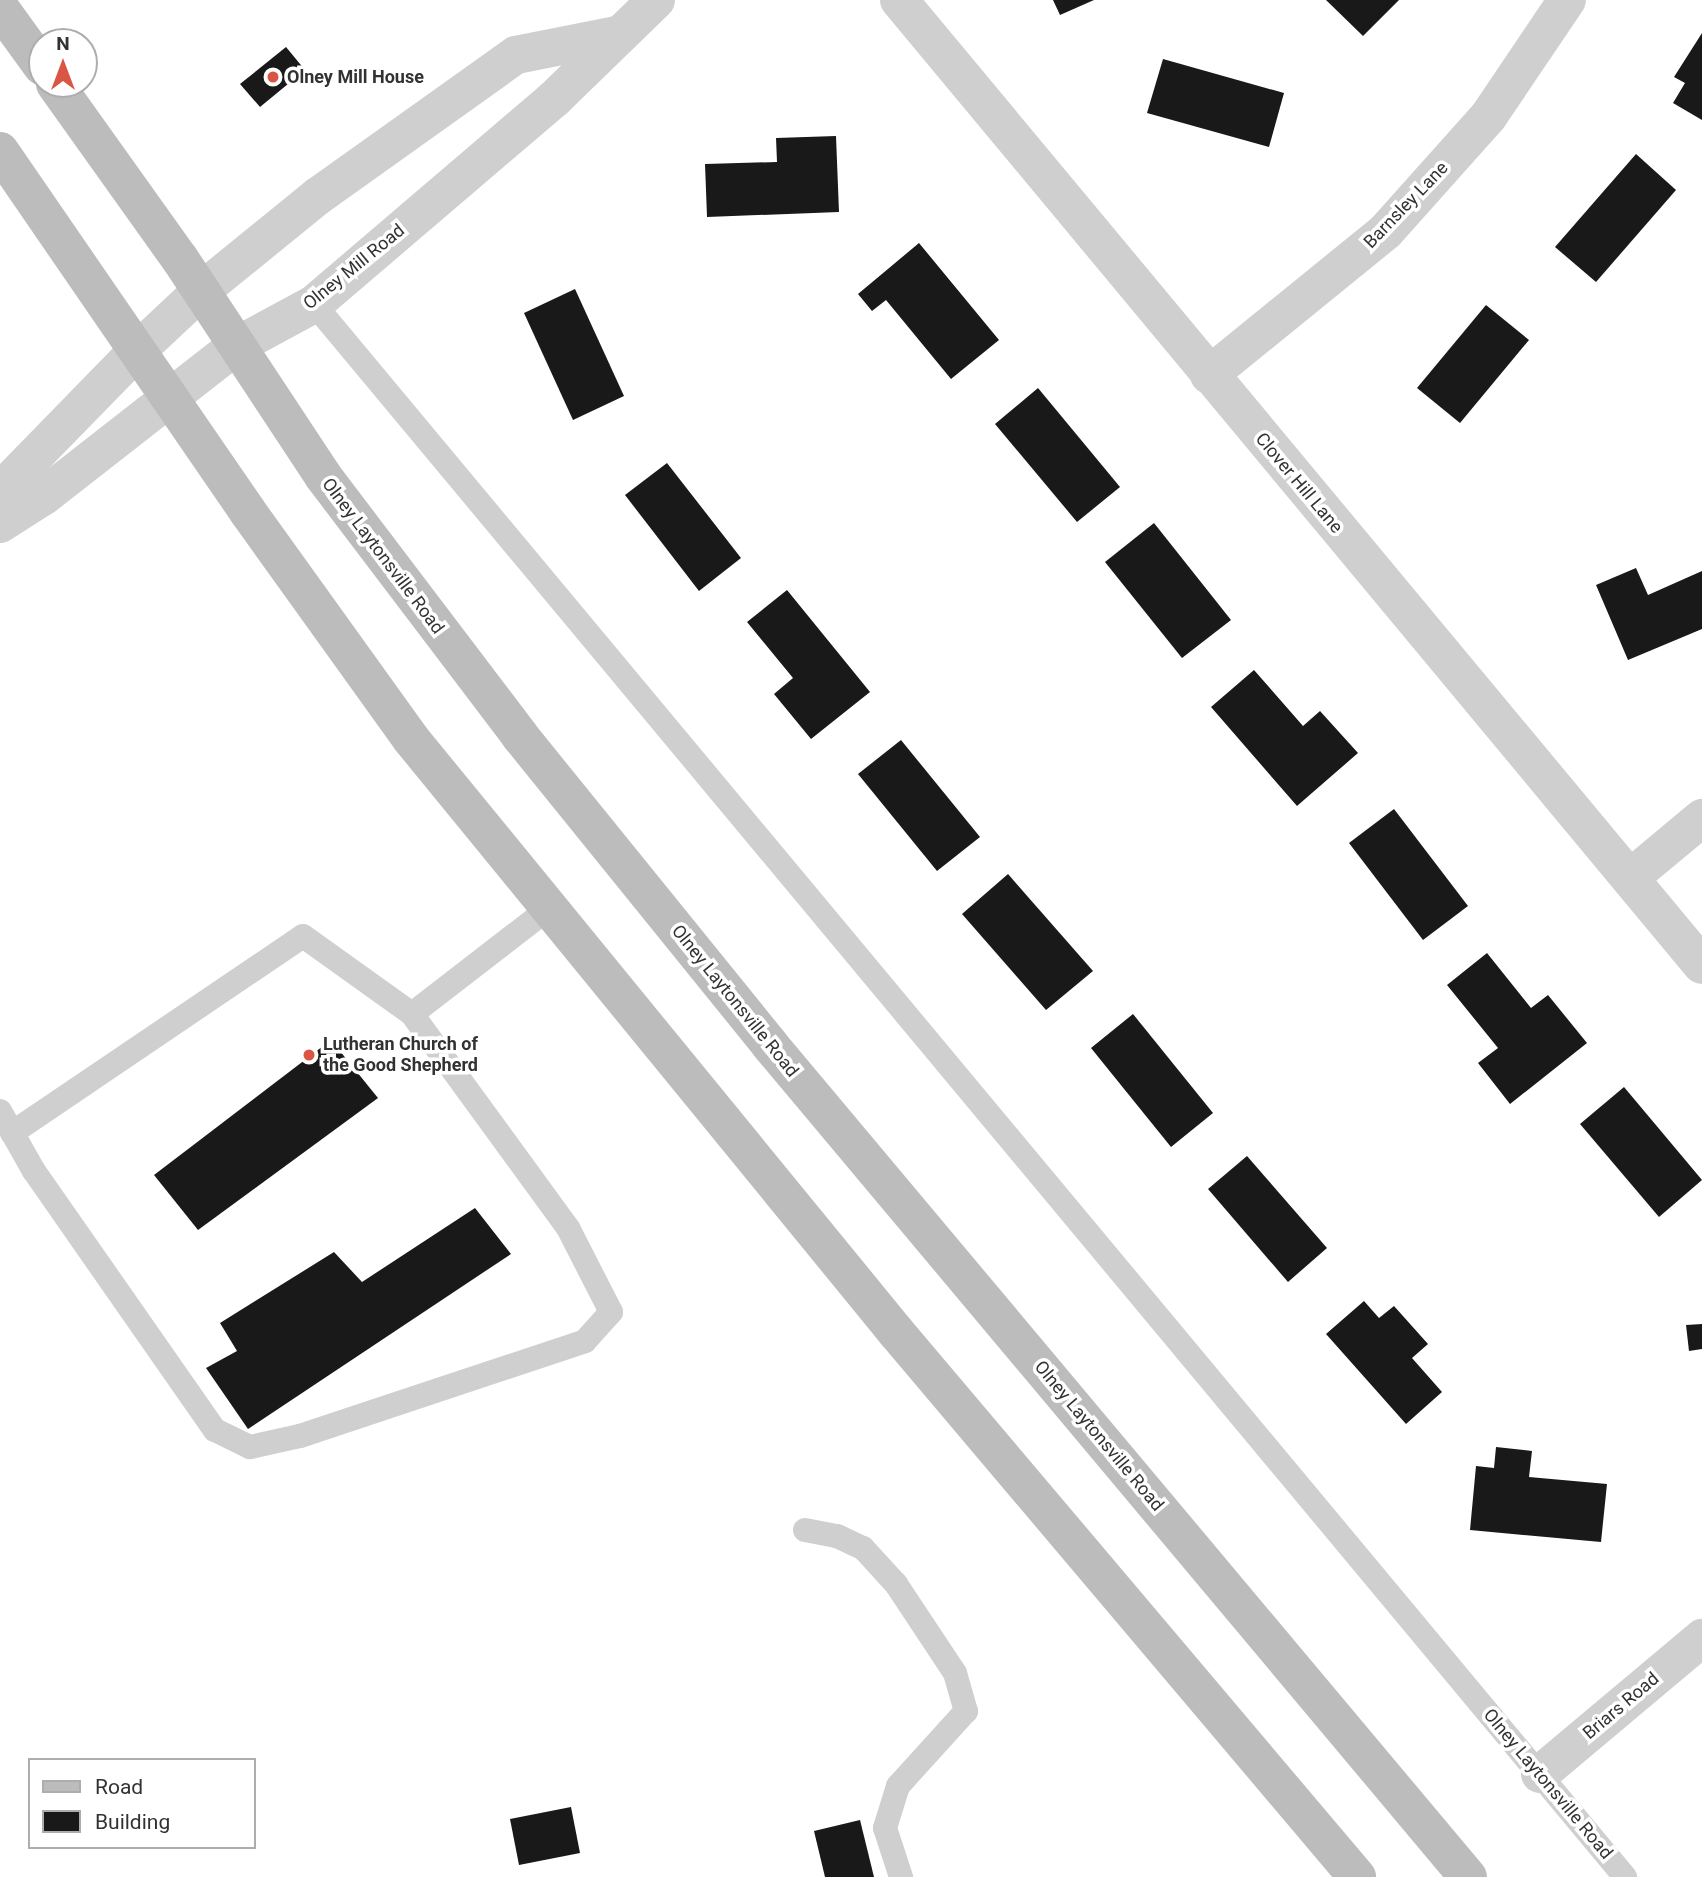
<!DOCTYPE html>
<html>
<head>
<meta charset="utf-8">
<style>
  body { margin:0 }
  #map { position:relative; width:1702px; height:1877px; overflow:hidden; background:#fff; font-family:Roboto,sans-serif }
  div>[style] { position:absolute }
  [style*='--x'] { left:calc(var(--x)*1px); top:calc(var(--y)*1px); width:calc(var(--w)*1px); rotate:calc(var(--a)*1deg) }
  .building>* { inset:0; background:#191919 }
  .lane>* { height:24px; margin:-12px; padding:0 12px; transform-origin:12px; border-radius:12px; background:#cfcfcf }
  .street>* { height:38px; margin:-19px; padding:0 19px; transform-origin:19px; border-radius:19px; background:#cfcfcf }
  .secondary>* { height:38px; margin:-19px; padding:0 19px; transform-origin:19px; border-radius:19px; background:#bcbcbc }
  .dots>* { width:19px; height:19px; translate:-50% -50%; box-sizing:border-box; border:4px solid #fff; border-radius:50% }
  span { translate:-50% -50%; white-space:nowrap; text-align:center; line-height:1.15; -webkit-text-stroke:7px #fff; paint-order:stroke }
  .poi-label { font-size:18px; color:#323232; font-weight:700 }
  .left { translate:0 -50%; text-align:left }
  .street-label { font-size:18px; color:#323232 }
  .legend { position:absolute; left:28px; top:1758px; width:228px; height:91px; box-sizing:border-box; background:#fff; border:2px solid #adadad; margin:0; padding:9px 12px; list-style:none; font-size:21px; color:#323232 }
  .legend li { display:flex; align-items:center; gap:14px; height:35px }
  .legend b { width:35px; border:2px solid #adadad }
  .north { position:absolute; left:28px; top:28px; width:70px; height:70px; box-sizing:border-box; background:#fff; border:2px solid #adadad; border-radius:50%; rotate:0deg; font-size:19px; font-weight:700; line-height:28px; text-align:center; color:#323232 }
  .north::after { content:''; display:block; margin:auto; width:24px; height:32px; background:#d95544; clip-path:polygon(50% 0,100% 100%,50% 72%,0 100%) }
</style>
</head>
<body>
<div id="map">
  <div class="building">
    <div style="clip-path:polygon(1053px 0,1094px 0,1060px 15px)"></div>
    <div style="clip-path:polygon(1326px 0,1399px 0,1363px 36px)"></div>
    <div style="clip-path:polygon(1702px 33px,1702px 120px,1673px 103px,1685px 83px,1674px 77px)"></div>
    <div style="clip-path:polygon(286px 47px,305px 70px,260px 107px,240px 84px)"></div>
    <div style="clip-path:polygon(1163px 59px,1284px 93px,1269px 147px,1147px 113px)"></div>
    <div style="clip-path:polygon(836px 136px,839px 212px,707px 217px,705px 164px,777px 162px,776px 138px)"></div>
    <div style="clip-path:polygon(1636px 154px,1676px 190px,1596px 282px,1555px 247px)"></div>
    <div style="clip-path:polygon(919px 243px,999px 340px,951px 379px,886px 300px,872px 311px,858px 294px)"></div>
    <div style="clip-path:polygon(575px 289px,624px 396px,573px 420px,524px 313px)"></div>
    <div style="clip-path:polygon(1486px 305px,1529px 340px,1460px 423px,1417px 388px)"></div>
    <div style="clip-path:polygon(1038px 388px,1120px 487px,1077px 522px,995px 424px)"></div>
    <div style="clip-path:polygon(667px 463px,741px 558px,699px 591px,625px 495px)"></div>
    <div style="clip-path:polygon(1154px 523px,1231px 620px,1182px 658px,1105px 562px)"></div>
    <div style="clip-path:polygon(1636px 568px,1648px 595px,1702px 571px,1702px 629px,1628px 660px,1596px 585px)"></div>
    <div style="clip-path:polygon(787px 590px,870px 692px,811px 739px,774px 694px,793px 678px,747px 622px)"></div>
    <div style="clip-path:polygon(1254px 670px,1303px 726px,1320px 711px,1358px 753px,1297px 806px,1211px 707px)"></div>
    <div style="clip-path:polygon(901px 740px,980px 837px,937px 871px,858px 774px)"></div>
    <div style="clip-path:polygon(1394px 809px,1468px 906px,1423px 940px,1349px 843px)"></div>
    <div style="clip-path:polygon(1008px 874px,1093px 971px,1046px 1010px,962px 914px)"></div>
    <div style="clip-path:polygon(1487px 953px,1531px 1008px,1548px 995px,1587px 1043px,1510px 1104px,1478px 1063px,1498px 1048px,1447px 985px)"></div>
    <div style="clip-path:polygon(1133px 1014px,1213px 1113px,1171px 1147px,1091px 1048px)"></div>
    <div style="clip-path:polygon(331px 1040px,378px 1098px,198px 1230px,154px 1175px)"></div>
    <div style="clip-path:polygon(1624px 1087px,1702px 1180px,1659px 1217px,1580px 1124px)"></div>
    <div style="clip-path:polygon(1247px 1156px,1327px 1248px,1288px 1282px,1208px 1189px)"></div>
    <div style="clip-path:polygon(475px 1208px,511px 1254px,248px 1429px,206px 1368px,237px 1351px,220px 1323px,334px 1252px,362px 1282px)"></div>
    <div style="clip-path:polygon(1364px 1301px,1379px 1318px,1394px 1306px,1428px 1344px,1412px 1358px,1442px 1392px,1406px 1424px,1326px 1334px)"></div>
    <div style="clip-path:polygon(1702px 1324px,1702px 1349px,1689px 1351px,1686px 1325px)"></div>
    <div style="clip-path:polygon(1496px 1447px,1532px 1451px,1529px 1477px,1607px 1484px,1601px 1542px,1470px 1530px,1476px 1466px,1494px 1468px)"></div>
    <div style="clip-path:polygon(571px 1807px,580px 1853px,519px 1865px,510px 1819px)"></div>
    <div style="clip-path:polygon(860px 1820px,874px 1877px,825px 1877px,814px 1831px)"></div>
  </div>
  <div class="lane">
    <div style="--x:314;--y:304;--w:2048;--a:50.19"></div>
    <div style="--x:0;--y:1111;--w:69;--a:60.5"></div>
    <div style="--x:34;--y:1171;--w:316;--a:55.1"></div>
    <div style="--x:215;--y:1430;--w:39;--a:26"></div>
    <div style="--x:250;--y:1447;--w:51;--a:-12.4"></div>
    <div style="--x:300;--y:1436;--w:300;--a:-18.4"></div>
    <div style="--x:585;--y:1341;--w:39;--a:-48"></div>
    <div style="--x:611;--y:1312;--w:94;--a:-117.1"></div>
    <div style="--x:568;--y:1228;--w:265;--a:-126.1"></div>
    <div style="--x:412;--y:1014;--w:173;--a:-37.7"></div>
    <div style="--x:12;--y:1133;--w:351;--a:-34.1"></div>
    <div style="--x:303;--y:936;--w:134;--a:35.6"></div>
    <div style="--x:805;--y:1530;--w:33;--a:11"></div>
    <div style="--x:837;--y:1536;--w:29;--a:25"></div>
    <div style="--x:863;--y:1548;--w:49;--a:47.5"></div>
    <div style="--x:896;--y:1584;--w:107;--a:56.5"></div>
    <div style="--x:955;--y:1673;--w:40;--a:74"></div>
    <div style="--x:966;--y:1711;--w:101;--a:132.2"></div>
    <div style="--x:898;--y:1786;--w:44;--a:107.2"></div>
    <div style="--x:885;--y:1828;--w:52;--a:71.9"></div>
  </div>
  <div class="street">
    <div style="--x:899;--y:0;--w:1255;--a:50.24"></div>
    <div style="--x:1209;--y:375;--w:228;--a:-39.1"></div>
    <div style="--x:1386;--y:231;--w:153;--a:-48.2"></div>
    <div style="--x:1488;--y:117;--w:141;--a:-56"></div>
    <div style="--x:0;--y:500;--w:17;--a:-66"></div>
    <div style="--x:7;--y:484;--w:186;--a:-45.7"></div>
    <div style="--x:137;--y:351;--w:88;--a:-43.2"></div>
    <div style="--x:201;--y:291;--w:151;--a:-39.1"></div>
    <div style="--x:318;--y:196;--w:243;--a:-35.5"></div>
    <div style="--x:516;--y:55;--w:107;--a:-11.3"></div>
    <div style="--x:0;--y:524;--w:52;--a:-32.5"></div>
    <div style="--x:44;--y:496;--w:244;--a:-38"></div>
    <div style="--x:236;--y:346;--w:89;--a:-28.3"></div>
    <div style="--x:314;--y:304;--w:316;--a:-40.5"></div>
    <div style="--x:554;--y:99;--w:142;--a:-44.1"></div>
    <div style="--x:1630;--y:878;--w:94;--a:-39.8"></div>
    <div style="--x:1540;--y:1774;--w:212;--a:-40"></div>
  </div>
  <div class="secondary">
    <div style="--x:0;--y:8;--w:72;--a:54.1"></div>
    <div style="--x:55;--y:84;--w:215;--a:54.5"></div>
    <div style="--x:180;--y:259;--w:260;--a:56.6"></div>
    <div style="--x:323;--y:476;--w:326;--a:52.8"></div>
    <div style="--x:520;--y:736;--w:397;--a:51"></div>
    <div style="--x:770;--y:1045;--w:1086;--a:50.01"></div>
    <div style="--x:0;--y:151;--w:438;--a:55.5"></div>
    <div style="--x:248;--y:512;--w:279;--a:54.3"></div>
    <div style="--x:411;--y:739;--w:766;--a:50.72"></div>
    <div style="--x:896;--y:1332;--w:714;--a:49.77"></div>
  </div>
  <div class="dots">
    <div style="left:273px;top:77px;background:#d95544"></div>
    <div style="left:309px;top:1055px;background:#d95544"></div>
  </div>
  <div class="poi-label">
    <span class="left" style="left:287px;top:77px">Olney Mill House</span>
    <span class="left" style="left:323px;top:1055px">Lutheran Church of<br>the Good Shepherd</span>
  </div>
  <div class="street-label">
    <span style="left:1406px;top:205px;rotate:-46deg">Barnsley Lane</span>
    <span style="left:354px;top:267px;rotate:-39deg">Olney Mill Road</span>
    <span style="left:1299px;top:483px;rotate:50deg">Clover Hill Lane</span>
    <span style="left:383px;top:556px;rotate:53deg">Olney Laytonsville Road</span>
    <span style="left:735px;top:1001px;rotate:51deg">Olney Laytonsville Road</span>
    <span style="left:1099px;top:1436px;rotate:50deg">Olney Laytonsville Road</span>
    <span style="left:1621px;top:1706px;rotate:-40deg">Briars Road</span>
    <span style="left:1548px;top:1784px;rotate:50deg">Olney Laytonsville Road</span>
  </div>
  <ul class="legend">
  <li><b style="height:9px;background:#bcbcbc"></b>Road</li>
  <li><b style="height:19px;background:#191919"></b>Building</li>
  </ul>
  <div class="north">N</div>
</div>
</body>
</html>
